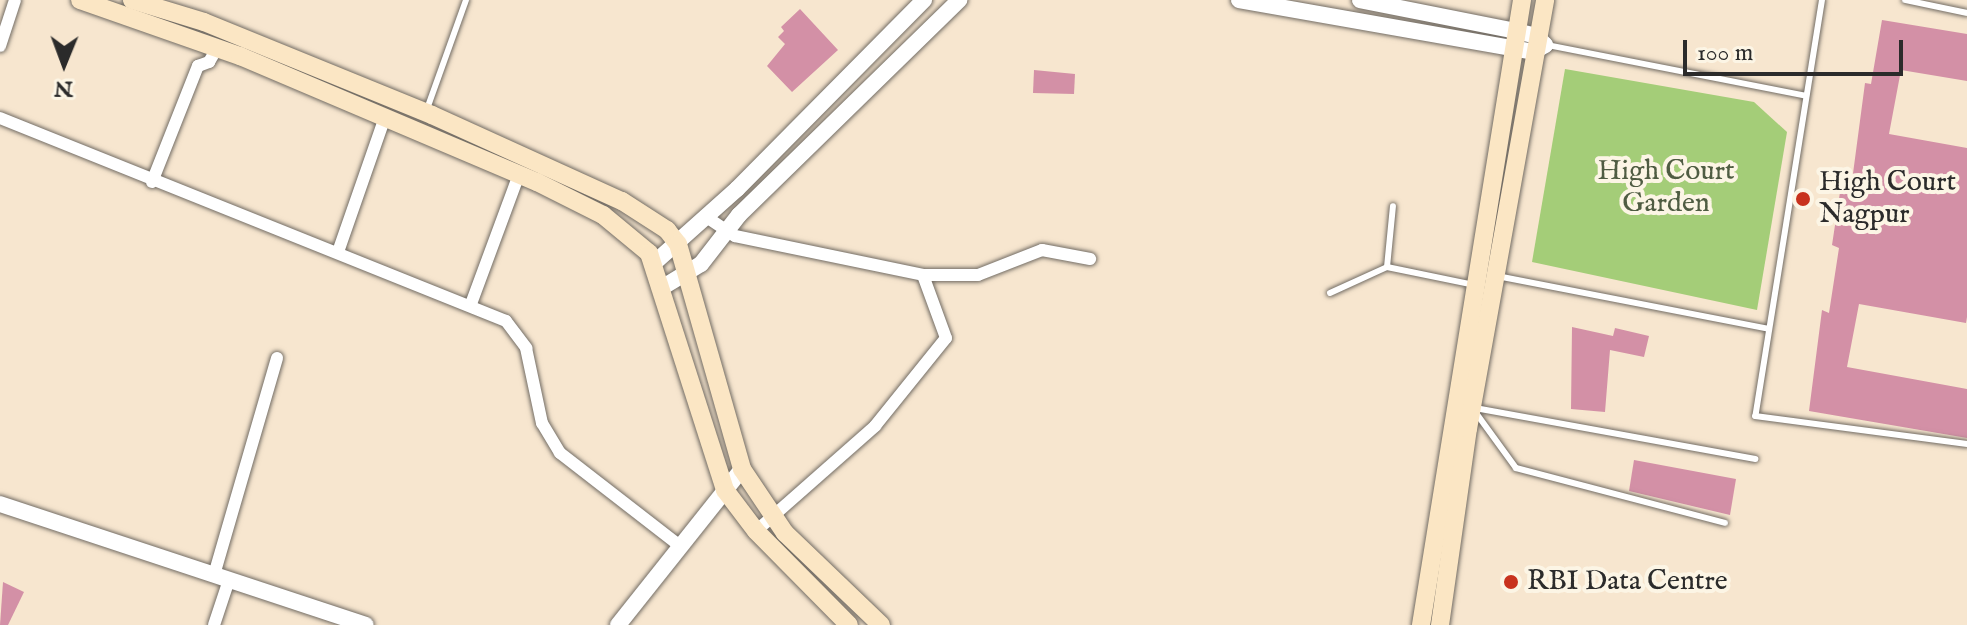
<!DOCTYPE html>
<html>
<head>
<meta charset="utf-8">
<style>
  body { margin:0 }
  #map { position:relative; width:1967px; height:625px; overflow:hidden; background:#f7e6cf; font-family:"IM FELL English",serif }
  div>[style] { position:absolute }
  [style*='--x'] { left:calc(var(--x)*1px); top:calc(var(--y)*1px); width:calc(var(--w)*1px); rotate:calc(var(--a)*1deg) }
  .green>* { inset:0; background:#a4cd78 }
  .building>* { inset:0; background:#d390a6 }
  .roads { filter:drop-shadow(0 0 2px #726c64) drop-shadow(0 0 2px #726c64) }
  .service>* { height:6px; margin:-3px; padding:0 3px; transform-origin:3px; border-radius:3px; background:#fff }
  .minor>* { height:12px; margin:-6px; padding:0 6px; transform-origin:6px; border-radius:6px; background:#fff }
  .tertiary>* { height:16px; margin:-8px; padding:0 8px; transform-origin:8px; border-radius:8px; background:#fff }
  .secondary>* { height:18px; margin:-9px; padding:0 9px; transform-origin:9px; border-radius:9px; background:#fbe6c4 }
  .dots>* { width:22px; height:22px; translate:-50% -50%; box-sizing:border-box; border:4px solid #fcf5e5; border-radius:50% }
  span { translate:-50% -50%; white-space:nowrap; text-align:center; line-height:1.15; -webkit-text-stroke:8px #fcf5e5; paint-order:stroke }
  .park-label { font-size:28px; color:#4f5c42 }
  .poi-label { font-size:28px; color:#2b2b2b }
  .left { translate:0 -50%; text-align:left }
  .north { position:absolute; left:24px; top:24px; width:80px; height:80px; -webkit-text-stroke:6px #fcf5e5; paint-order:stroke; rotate:181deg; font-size:22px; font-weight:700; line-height:32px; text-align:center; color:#2b2b2b }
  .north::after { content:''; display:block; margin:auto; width:28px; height:36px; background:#2b2b2b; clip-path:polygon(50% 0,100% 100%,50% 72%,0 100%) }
  .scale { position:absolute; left:1683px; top:40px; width:220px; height:36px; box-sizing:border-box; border:4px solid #2b2b2b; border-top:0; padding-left:10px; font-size:24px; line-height:28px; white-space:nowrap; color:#2b2b2b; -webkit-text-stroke:6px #fcf5e5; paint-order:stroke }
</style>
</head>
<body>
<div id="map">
  <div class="green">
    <div style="clip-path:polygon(1565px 69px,1754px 102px,1787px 132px,1757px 310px,1532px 262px)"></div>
  </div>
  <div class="building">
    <div style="clip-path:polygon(800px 9px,838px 50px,792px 92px,767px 66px,785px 44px,778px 37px,784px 31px,781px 27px)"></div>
    <div style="clip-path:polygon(1882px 20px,1967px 34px,1967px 81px,1901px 70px,1889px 134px,1967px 148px,1967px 317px,1966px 323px,1859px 304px,1847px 367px,1967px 389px,1967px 438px,1809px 411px,1822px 310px,1829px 313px,1839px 248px,1832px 245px,1842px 179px,1852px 181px,1865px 83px,1871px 84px)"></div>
    <div style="clip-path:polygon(1034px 70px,1075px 74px,1074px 94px,1033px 93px)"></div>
    <div style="clip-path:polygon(1572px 327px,1613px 336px,1615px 328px,1649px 336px,1644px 357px,1610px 350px,1605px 412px,1571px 409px)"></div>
    <div style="clip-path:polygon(1634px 460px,1736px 479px,1730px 515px,1629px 491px)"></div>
    <div style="clip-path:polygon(3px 582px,24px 592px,8px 625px,0 625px)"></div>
  </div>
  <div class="roads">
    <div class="service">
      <div style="--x:1822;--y:0;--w:421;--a:99.1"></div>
      <div style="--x:1755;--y:416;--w:214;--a:7.5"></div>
      <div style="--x:1905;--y:0;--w:63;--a:11.8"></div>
      <div style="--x:1547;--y:45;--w:264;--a:11.1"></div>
      <div style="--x:427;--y:109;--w:116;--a:-70.3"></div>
      <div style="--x:1387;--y:267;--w:61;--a:-84.4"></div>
      <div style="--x:1497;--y:276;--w:277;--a:11"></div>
      <div style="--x:1330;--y:293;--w:63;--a:-24.5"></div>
      <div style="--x:1387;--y:267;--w:90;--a:11.6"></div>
      <div style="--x:1475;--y:408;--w:285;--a:10.3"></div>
      <div style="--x:1476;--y:413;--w:68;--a:54"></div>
      <div style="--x:1516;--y:468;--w:216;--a:14.7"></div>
    </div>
    <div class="minor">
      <div style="--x:0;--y:46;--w:48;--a:-71.9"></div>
      <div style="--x:0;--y:118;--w:545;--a:21.86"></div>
      <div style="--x:506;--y:321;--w:34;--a:53"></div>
      <div style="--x:526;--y:348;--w:77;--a:78"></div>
      <div style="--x:542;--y:423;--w:35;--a:59"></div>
      <div style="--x:560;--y:453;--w:152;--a:37.8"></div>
      <div style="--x:152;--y:182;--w:125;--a:-68.4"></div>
      <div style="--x:198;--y:66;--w:12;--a:-20"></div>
      <div style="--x:209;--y:62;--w:16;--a:-60"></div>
      <div style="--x:705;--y:216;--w:36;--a:34"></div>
      <div style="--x:735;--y:236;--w:192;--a:11.7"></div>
      <div style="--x:923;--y:275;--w:55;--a:0"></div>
      <div style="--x:978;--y:275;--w:69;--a:-21.3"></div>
      <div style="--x:1042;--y:250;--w:49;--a:10.6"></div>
      <div style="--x:338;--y:252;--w:143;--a:-70.8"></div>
      <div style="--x:471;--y:304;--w:139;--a:-69.7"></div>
      <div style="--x:756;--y:531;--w:159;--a:-41.4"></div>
      <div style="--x:875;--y:426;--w:113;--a:-51.1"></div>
      <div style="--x:946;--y:338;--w:67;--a:-110.1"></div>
      <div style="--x:214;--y:575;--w:226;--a:-73.8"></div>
      <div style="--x:214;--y:625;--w:47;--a:-71.6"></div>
    </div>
    <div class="tertiary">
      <div style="--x:1239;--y:0;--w:299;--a:10"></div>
      <div style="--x:1533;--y:52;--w:14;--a:-30"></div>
      <div style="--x:1545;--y:45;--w:12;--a:-132"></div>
      <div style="--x:1537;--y:36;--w:22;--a:-167"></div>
      <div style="--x:1516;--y:31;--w:159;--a:-168.8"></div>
      <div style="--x:653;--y:264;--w:113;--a:-41.8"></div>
      <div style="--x:737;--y:189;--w:266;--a:-45.3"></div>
      <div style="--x:663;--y:287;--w:44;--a:-31.2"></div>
      <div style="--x:701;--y:264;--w:62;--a:-52.2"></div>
      <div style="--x:739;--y:215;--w:308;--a:-44.3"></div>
      <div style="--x:0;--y:504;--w:385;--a:18.3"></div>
      <div style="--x:618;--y:625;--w:199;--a:-51.5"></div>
    </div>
    <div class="secondary">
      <div style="--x:80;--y:0;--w:170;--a:19.3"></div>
      <div style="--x:240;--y:56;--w:323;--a:23"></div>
      <div style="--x:537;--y:182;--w:74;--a:26.6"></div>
      <div style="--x:603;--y:215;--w:60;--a:39.6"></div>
      <div style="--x:649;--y:253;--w:249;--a:72.2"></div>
      <div style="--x:725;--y:490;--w:51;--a:52.9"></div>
      <div style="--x:756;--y:531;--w:132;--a:45.3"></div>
      <div style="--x:132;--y:0;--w:75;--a:17"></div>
      <div style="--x:204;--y:22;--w:246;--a:22.2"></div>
      <div style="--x:432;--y:115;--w:209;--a:24.4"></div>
      <div style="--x:622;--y:201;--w:54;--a:32.8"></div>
      <div style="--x:667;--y:230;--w:18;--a:52"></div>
      <div style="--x:678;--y:244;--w:234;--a:74.1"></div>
      <div style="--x:742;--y:469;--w:77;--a:56.1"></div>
      <div style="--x:785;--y:533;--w:133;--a:43.8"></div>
      <div style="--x:1421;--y:625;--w:633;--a:-80.82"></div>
      <div style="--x:1440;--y:625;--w:198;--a:-81.9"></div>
      <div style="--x:1468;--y:429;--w:436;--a:-79.8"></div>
    </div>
  </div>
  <div class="dots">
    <div style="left:1803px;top:199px;background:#c8321e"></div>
    <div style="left:1511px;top:582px;background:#c8321e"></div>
  </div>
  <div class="park-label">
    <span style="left:1666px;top:188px">High Court<br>Garden</span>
  </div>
  <div class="poi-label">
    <span class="left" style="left:1819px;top:199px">High Court<br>Nagpur</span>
    <span class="left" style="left:1527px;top:582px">RBI Data Centre</span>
  </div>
  <div class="north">N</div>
  <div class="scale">100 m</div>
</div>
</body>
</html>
